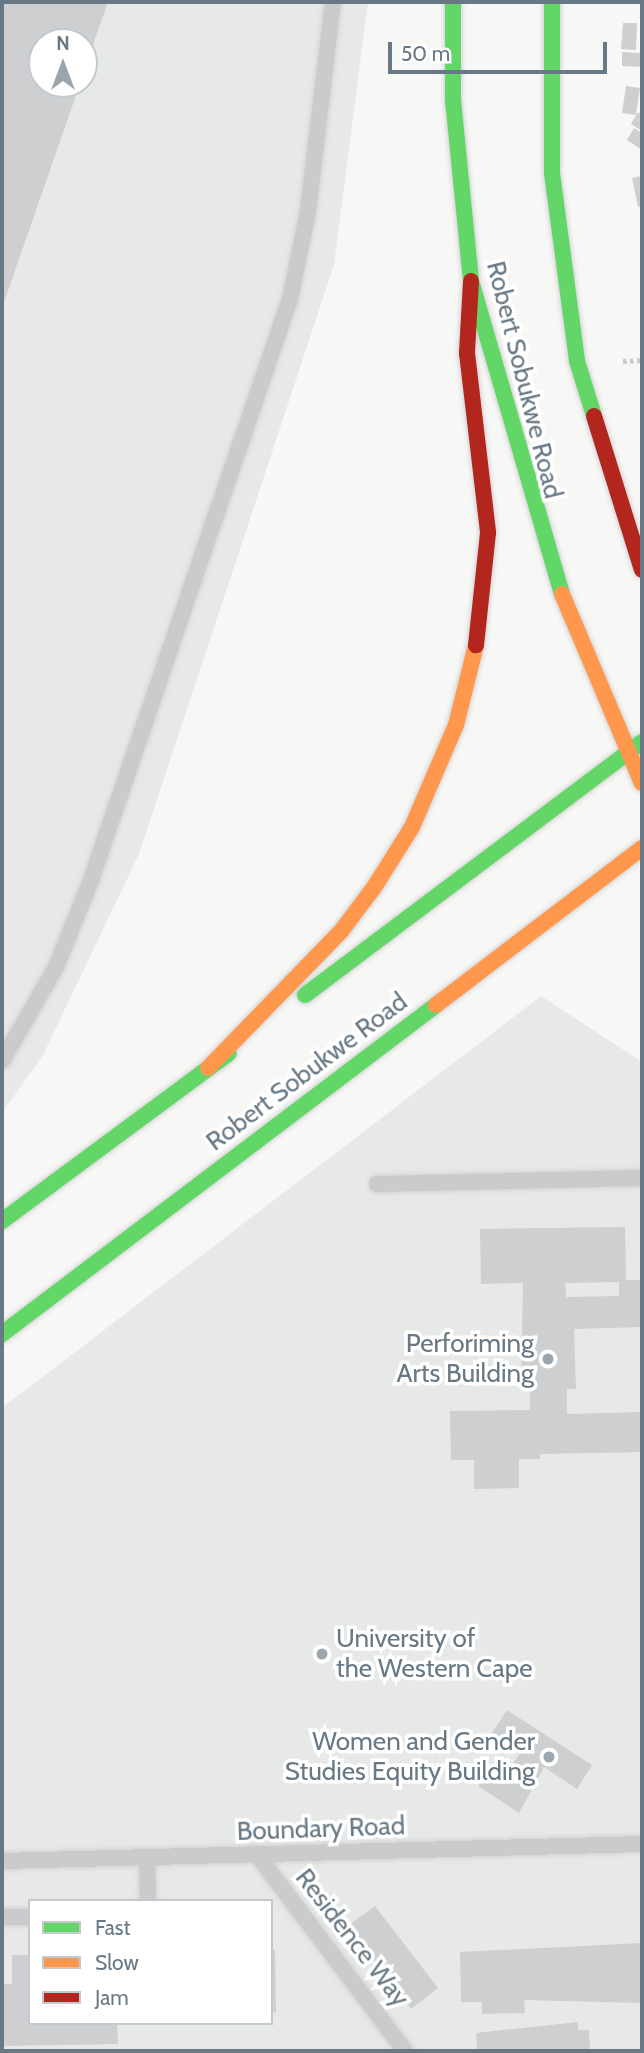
<!DOCTYPE html>
<html>
<head>
<meta charset="utf-8">
<style>
  body { margin:0 }
  #map { position:relative; width:644px; height:2053px; overflow:hidden; background:#f7f7f6; font-family:Cabin,sans-serif }
  div>[style] { position:absolute }
  [style*='--x'] { left:calc(var(--x)*1px); top:calc(var(--y)*1px); width:calc(var(--w)*1px); rotate:calc(var(--a)*1deg) }
  .built>* { inset:0; background:#e7e9e9 }
  .building>* { inset:0; background:#cdcfd0 }
  .path>* { height:4.5px; margin-top:-2.25px; transform-origin:0; background:repeating-linear-gradient(90deg,#c7c9ca 0 3.5px,transparent 0 7px) }
  .roads { filter:drop-shadow(0 0 2px #d3d4d4) drop-shadow(0 0 2px #d3d4d4) }
  .lane>* { height:16px; margin:-8px; padding:0 8px; transform-origin:8px; border-radius:8px; background:#cacbcc }
  .fast>* { height:16px; margin:-8px; padding:0 8px; transform-origin:8px; border-radius:8px; background:#63d668 }
  .slow>* { height:16px; margin:-8px; padding:0 8px; transform-origin:8px; border-radius:8px; background:#ff974d }
  .jam>* { height:16px; margin:-8px; padding:0 8px; transform-origin:8px; border-radius:8px; background:#b3261e }
  .dots>* { width:19px; height:19px; translate:-50% -50%; box-sizing:border-box; border:4px solid #fff; border-radius:50% }
  span { translate:-50% -50%; white-space:nowrap; text-align:center; line-height:1.15; -webkit-text-stroke:7px #fff; paint-order:stroke }
  .street-label { font-size:26px; color:#687985 }
  .poi-label { font-size:26px; color:#687985 }
  .right { translate:-100% -50%; text-align:right }
  .left { translate:0 -50%; text-align:left }
  .frame { position:absolute; inset:0; border:4px solid #687985; pointer-events:none }
  .legend { position:absolute; left:28px; top:1899px; width:245px; height:126px; box-sizing:border-box; background:#fff; border:2px solid #c3c9ce; margin:0; padding:9px 12px; list-style:none; font-size:21px; color:#687985 }
  .legend li { display:flex; align-items:center; gap:14px; height:35px }
  .legend b { width:35px; border:2px solid #c3c9ce }
  .north { position:absolute; left:28px; top:28px; width:70px; height:70px; box-sizing:border-box; background:#fff; border:2px solid #c3c9ce; border-radius:50%; rotate:0deg; font-size:19px; font-weight:700; line-height:28px; text-align:center; color:#687985 }
  .north::after { content:''; display:block; margin:auto; width:24px; height:32px; background:#9aa5ad; clip-path:polygon(50% 0,100% 100%,50% 72%,0 100%) }
  .scale { position:absolute; left:388px; top:42px; width:219px; height:32px; box-sizing:border-box; border:4px solid #687985; border-top:0; padding-left:9px; font-size:21px; line-height:24px; white-space:nowrap; color:#687985; -webkit-text-stroke:5px #fff; paint-order:stroke }
</style>
</head>
<body>
<div id="map">
  <div class="built">
    <div style="clip-path:polygon(evenodd,2px 2px,368px 2px,334px 265px,139px 854px,43px 1055px,2px 1113px,2px 2px,42px 42px,84px 42px,84px 84px,42px 84px,42px 42px)"></div>
    <div style="clip-path:polygon(evenodd,541px 996px,642px 1062px,642px 2051px,2px 2051px,2px 1408px,541px 996px,30px 1901px,271px 1901px,271px 2023px,30px 2023px,30px 1901px)"></div>
  </div>
  <div class="building">
    <div style="clip-path:polygon(2px 2px,108px 2px,84px 70px,84px 42px,42px 42px,42px 84px,80px 84px,2px 308px)"></div>
    <div style="clip-path:polygon(623px 23px,637px 23px,636px 50px,621px 49px)"></div>
    <div style="clip-path:polygon(622px 52px,642px 53px,642px 67px,622px 66px)"></div>
    <div style="clip-path:polygon(626px 86px,640px 88px,636px 115px,622px 113px)"></div>
    <div style="clip-path:polygon(638px 112px,642px 115px,642px 131px,631px 124px)"></div>
    <div style="clip-path:polygon(634px 128px,642px 133px,642px 150px,627px 140px)"></div>
    <div style="clip-path:polygon(642px 176px,642px 206px,638px 207px,632px 178px)"></div>
    <div style="clip-path:polygon(evenodd,625px 1227px,626px 1280px,642px 1280px,642px 1327px,574px 1329px,576px 1389px,567px 1389px,567px 1414px,642px 1412px,642px 1452px,540px 1454px,540px 1459px,519px 1459px,519px 1488px,474px 1489px,474px 1460px,451px 1460px,450px 1411px,530px 1410px,530px 1390px,521px 1390px,523px 1283px,481px 1284px,480px 1229px,625px 1227px,619px 1282px,619px 1296px,566px 1297px,565px 1283px,619px 1282px)"></div>
    <div style="clip-path:polygon(507px 1710px,592px 1765px,577px 1789px,544px 1767px,519px 1813px,478px 1786px,493px 1763px,507px 1772px,521px 1752px,492px 1733px)"></div>
    <div style="clip-path:polygon(375px 1906px,438px 1988px,411px 2009px,348px 1926px)"></div>
    <div style="clip-path:polygon(642px 1943px,642px 2003px,524px 2000px,525px 2013px,482px 2014px,482px 2002px,461px 2002px,460px 1952px)"></div>
    <div style="clip-path:polygon(271px 1950px,275px 1950px,276px 2012px,271px 2012px)"></div>
    <div style="clip-path:polygon(12px 1955px,30px 1955px,30px 2023px,117px 2023px,118px 2044px,2px 2046px,2px 1984px,12px 1984px)"></div>
    <div style="clip-path:polygon(578px 2022px,578px 2030px,589px 2030px,590px 2051px,477px 2051px,476px 2033px)"></div>
  </div>
  <div class="path">
    <div style="--x:623;--y:361;--w:19;--a:-3"></div>
  </div>
  <div class="roads">
    <div class="lane">
      <div style="--x:2;--y:1061;--w:108;--a:-60.1"></div>
      <div style="--x:56;--y:967;--w:91;--a:-68"></div>
      <div style="--x:90;--y:883;--w:617;--a:-71.1"></div>
      <div style="--x:290;--y:299;--w:90;--a:-78.4"></div>
      <div style="--x:308;--y:211;--w:210;--a:-83.2"></div>
      <div style="--x:377;--y:1184;--w:265;--a:-1.3"></div>
      <div style="--x:258;--y:1856;--w:244;--a:53"></div>
      <div style="--x:147;--y:1858;--w:43;--a:88.7"></div>
      <div style="--x:2;--y:1861;--w:640;--a:-1.52"></div>
      <div style="--x:2;--y:1917;--w:28;--a:0"></div>
    </div>
    <div class="fast">
      <div style="--x:453;--y:2;--w:98;--a:90"></div>
      <div style="--x:453;--y:100;--w:182;--a:84.3"></div>
      <div style="--x:471;--y:281;--w:326;--a:73.8"></div>
      <div style="--x:552;--y:2;--w:171;--a:90"></div>
      <div style="--x:552;--y:173;--w:190;--a:82.4"></div>
      <div style="--x:577;--y:361;--w:58;--a:72.8"></div>
      <div style="--x:305;--y:995;--w:421;--a:-36.9"></div>
      <div style="--x:2;--y:1221;--w:282;--a:-36.5"></div>
      <div style="--x:2;--y:1334;--w:545;--a:-37.16"></div>
    </div>
    <div class="slow">
      <div style="--x:562;--y:594;--w:205;--a:67.1"></div>
      <div style="--x:436;--y:1005;--w:259;--a:-37.3"></div>
      <div style="--x:208;--y:1068;--w:192;--a:-45.8"></div>
      <div style="--x:342;--y:930;--w:55;--a:-53.1"></div>
      <div style="--x:375;--y:886;--w:70;--a:-57.9"></div>
      <div style="--x:412;--y:827;--w:111;--a:-66.7"></div>
      <div style="--x:456;--y:725;--w:82;--a:-76"></div>
    </div>
    <div class="jam">
      <div style="--x:471;--y:281;--w:72;--a:93.2"></div>
      <div style="--x:467;--y:353;--w:181;--a:83.3"></div>
      <div style="--x:488;--y:533;--w:113;--a:96.1"></div>
      <div style="--x:594;--y:416;--w:161;--a:72.7"></div>
    </div>
  </div>
  <div class="dots">
    <div style="left:548px;top:1359px;background:#9aa5ad"></div>
    <div style="left:322px;top:1654px;background:#9aa5ad"></div>
    <div style="left:549px;top:1757px;background:#9aa5ad"></div>
  </div>
  <div class="street-label">
    <span style="left:524px;top:380px;rotate:76deg">Robert Sobukwe Road</span>
    <span style="left:307px;top:1072px;rotate:-37deg">Robert Sobukwe Road</span>
    <span style="left:321px;top:1829px;rotate:-2deg">Boundary Road</span>
    <span style="left:352px;top:1938px;rotate:52deg">Residence Way</span>
  </div>
  <div class="poi-label">
    <span class="right" style="left:534px;top:1359px">Perforiming<br>Arts Building</span>
    <span class="left" style="left:336px;top:1654px">University of<br>the Western Cape</span>
    <span class="right" style="left:535px;top:1757px">Women and Gender<br>Studies Equity Building</span>
  </div>
  <div class="frame"></div>
  <ul class="legend">
  <li><b style="height:9px;background:#63d668"></b>Fast</li>
  <li><b style="height:9px;background:#ff974d"></b>Slow</li>
  <li><b style="height:9px;background:#b3261e"></b>Jam</li>
  </ul>
  <div class="north">N</div>
  <div class="scale">50 m</div>
</div>
</body>
</html>
